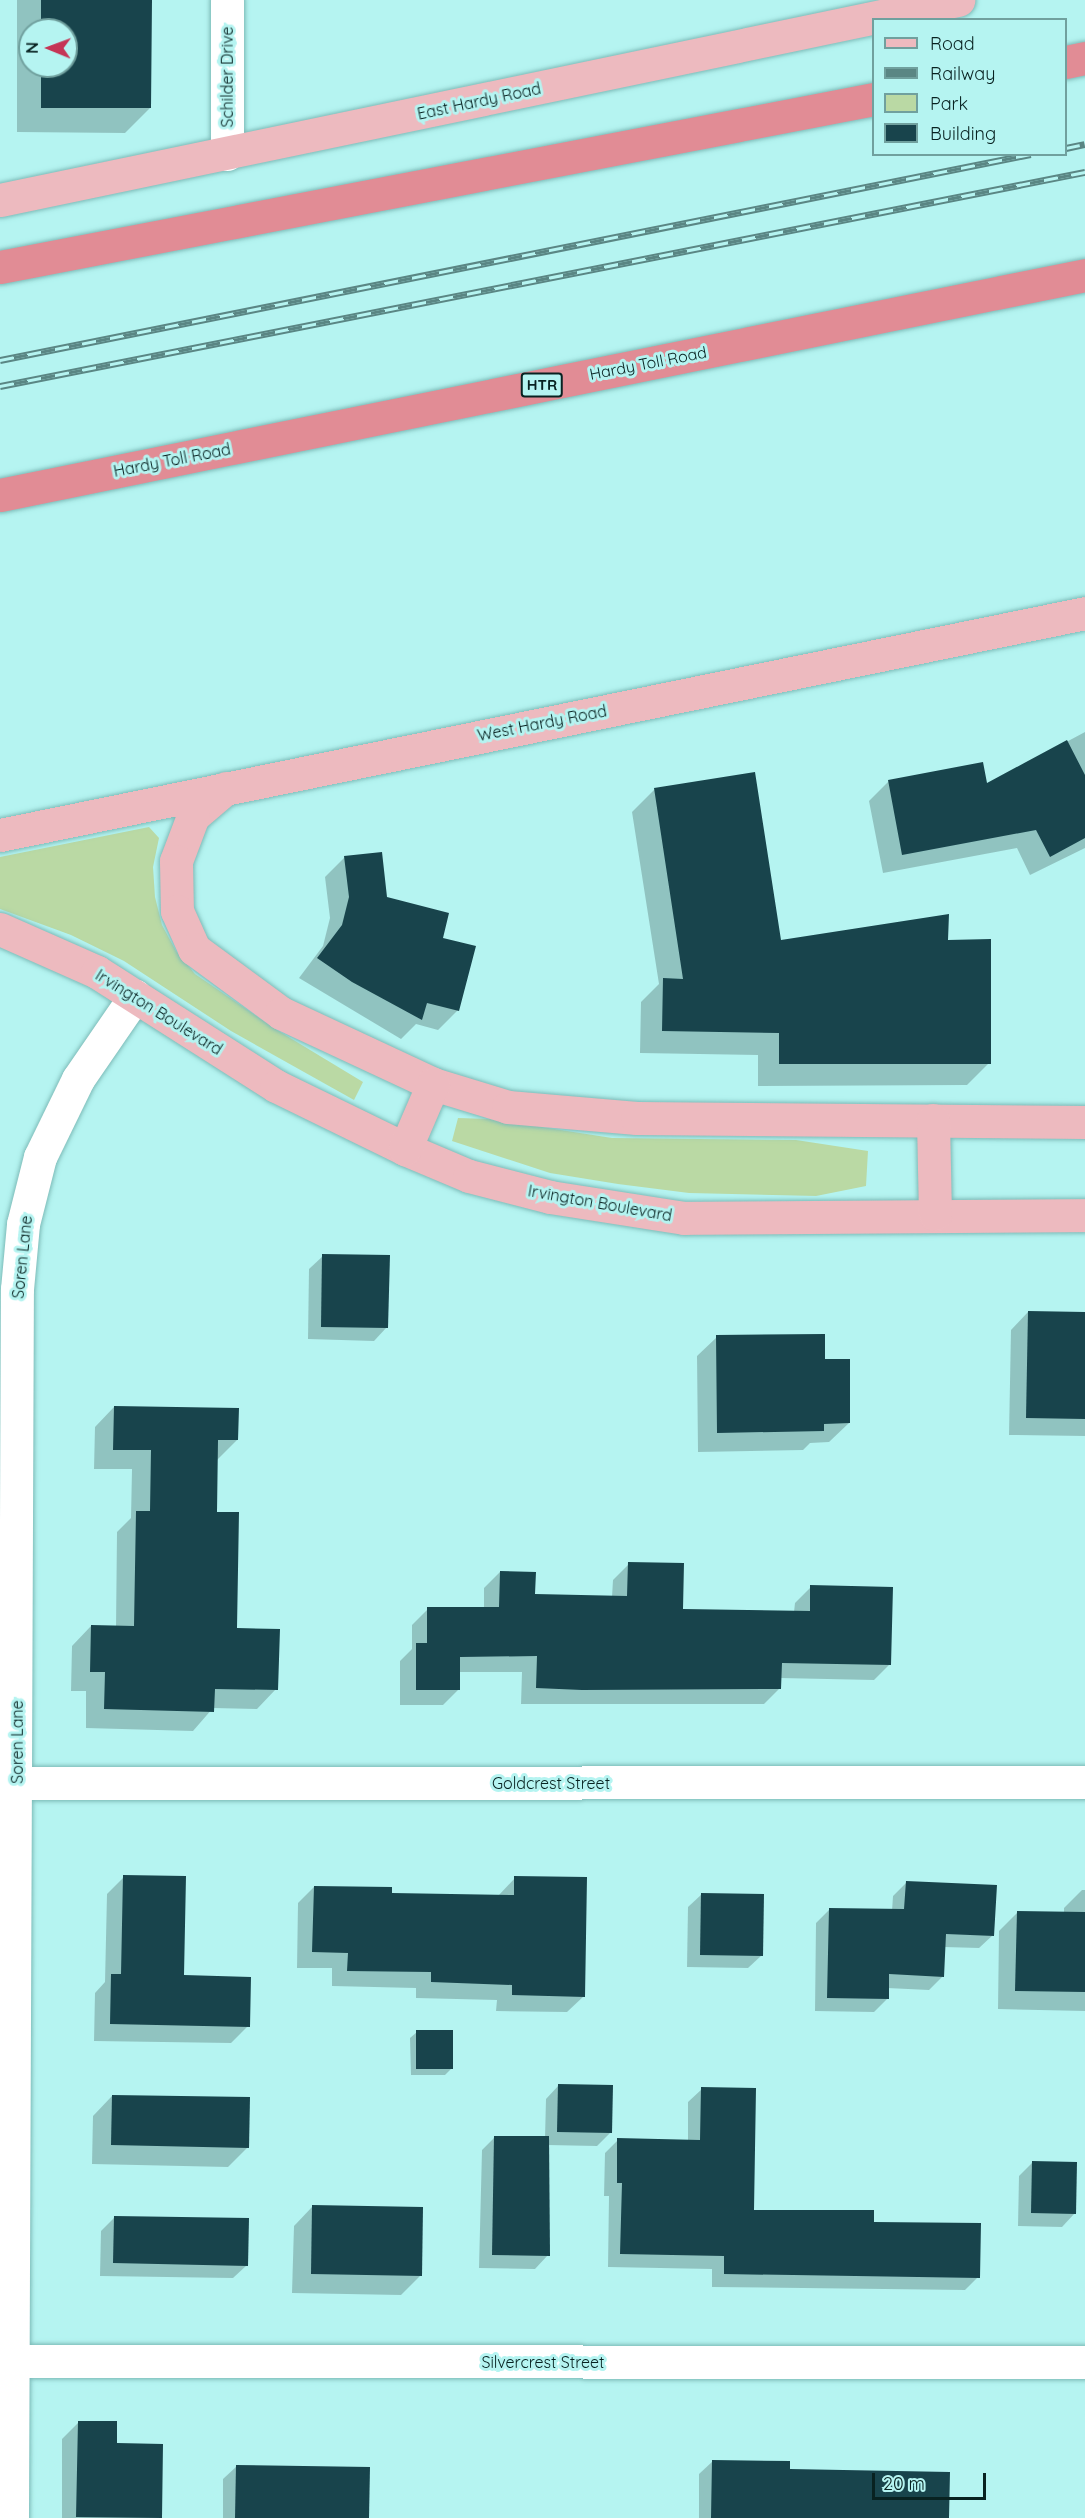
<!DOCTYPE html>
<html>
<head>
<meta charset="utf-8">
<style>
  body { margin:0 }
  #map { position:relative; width:1085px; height:2518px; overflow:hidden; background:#b5f4f1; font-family:Quicksand,sans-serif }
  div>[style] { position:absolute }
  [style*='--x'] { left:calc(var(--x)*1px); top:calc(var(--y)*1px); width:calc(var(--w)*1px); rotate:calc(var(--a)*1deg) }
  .green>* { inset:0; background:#bad9a4 }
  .shadow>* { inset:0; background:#0003 }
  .building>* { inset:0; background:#18444c }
  .roads { filter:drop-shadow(0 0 2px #7dbbb8) drop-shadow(0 0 2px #7dbbb8) }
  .minor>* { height:33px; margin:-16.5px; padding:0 16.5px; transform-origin:16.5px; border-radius:16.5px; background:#fff }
  .major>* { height:33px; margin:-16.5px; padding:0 16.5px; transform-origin:16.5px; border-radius:16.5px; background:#edbabf }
  .highway>* { height:33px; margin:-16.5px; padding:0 16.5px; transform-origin:16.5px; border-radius:16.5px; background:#e18c95 }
  .rail>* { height:7px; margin-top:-3.5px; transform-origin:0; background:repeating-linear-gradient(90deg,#b5f4f1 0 14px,#5a8684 0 28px); box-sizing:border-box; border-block:2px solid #5a8684 }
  span { translate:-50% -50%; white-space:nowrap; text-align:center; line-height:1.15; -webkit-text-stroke:6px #b5f4f1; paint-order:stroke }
  .shield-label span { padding:2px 4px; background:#b5f4f1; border:2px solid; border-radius:4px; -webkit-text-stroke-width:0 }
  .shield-label { font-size:15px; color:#082221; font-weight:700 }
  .street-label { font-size:16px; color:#082221 }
  .legend { position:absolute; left:872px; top:18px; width:195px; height:138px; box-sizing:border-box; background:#b5f4f1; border:2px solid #70a09e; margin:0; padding:8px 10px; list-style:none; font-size:18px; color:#082221 }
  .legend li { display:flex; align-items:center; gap:12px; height:30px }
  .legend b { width:30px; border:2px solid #70a09e }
  .north { position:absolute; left:18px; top:18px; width:60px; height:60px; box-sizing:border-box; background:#b5f4f1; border:2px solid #70a09e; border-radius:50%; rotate:271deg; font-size:16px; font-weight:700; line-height:24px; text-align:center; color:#082221 }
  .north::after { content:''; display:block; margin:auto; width:21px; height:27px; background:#c53555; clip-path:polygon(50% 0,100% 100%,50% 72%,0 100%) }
  .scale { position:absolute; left:872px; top:2473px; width:114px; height:27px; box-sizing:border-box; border:3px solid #082221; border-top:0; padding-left:8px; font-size:18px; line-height:21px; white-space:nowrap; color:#082221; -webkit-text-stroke:4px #b5f4f1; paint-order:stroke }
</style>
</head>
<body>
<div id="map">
  <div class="green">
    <div style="clip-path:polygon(149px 827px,159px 838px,153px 867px,155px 897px,162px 925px,176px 951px,195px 974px,277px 1030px,363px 1082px,354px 1100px,231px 1031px,124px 961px,71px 935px,0 909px,0 857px)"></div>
    <div style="clip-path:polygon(458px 1118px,490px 1119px,612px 1138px,796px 1140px,868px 1151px,866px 1186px,816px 1196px,689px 1193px,618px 1184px,550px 1173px,452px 1141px)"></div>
  </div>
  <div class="shadow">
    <div style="clip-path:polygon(evenodd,17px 0,150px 0,150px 108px,125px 133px,17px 132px,17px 0,30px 30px,66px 30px,66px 66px,30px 66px,30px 30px)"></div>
    <div style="clip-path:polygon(1085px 732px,1085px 848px,1030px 875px,1017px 848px,883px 873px,869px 801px,889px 781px,986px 785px)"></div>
    <div style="clip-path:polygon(754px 774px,780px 941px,947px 942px,989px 1063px,967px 1085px,758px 1086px,758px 1055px,640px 1053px,641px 1002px,659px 984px,632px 812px,654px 790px)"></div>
    <div style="clip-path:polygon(345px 857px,386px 899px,441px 939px,458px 1010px,438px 1030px,416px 1024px,401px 1039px,299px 978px,323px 946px,330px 918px,325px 877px)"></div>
    <div style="clip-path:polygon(323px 1256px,387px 1327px,374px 1341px,308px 1339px,309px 1269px)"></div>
    <div style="clip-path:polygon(1028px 1312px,1085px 1313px,1085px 1436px,1009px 1435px,1011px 1330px)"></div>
    <div style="clip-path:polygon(717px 1337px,823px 1361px,849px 1423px,829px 1442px,810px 1443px,803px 1450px,698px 1452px,697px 1356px)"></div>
    <div style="clip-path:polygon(114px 1407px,237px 1440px,217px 1460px,216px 1513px,236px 1629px,276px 1689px,257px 1709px,213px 1708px,193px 1731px,86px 1728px,86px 1691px,71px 1691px,72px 1646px,91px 1626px,116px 1627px,117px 1532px,131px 1518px,132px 1469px,94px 1469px,95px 1427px)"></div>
    <div style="clip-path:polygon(629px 1564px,681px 1610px,794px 1612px,795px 1603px,811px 1587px,890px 1664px,874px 1680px,780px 1678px,780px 1688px,764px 1704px,521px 1704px,522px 1672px,459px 1672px,459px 1689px,443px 1705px,400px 1705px,400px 1661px,412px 1649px,412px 1625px,428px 1609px,484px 1608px,484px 1588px,500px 1572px,534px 1596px,612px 1597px,613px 1580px)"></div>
    <div style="clip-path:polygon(124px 1877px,183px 1977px,248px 2026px,231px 2043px,94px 2041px,95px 1993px,105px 1982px,107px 1894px)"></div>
    <div style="clip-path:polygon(515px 1878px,584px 1996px,567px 2012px,496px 2011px,497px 2000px,416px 1998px,416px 1988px,332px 1986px,332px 1968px,297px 1968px,298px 1903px,314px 1887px,390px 1894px,498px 1896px)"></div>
    <div style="clip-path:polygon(907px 1882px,993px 1935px,979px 1948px,944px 1947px,943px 1976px,929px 1990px,887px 1988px,887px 1999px,874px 2012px,815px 2011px,816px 1923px,830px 1909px,892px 1911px,893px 1896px)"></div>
    <div style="clip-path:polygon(1082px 1890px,1085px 1890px,1085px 2011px,998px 2009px,999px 1931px,1017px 1913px,1064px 1914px,1064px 1908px)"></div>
    <div style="clip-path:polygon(702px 1894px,762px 1955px,748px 1968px,687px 1967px,688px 1907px)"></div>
    <div style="clip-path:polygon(417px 2032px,452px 2068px,445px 2075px,411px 2075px,410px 2038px)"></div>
    <div style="clip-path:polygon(559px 2085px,610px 2133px,597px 2146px,547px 2145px,548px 2255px,535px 2269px,479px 2268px,482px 2150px,495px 2137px,545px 2138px,546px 2099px)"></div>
    <div style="clip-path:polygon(702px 2089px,753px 2211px,872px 2223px,978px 2277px,965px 2290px,712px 2287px,712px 2269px,608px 2267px,609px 2196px,604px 2196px,605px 2153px,618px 2140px,688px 2141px,688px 2102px)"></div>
    <div style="clip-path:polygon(112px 2096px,248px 2147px,228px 2167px,92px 2164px,93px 2116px)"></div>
    <div style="clip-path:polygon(1032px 2163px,1075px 2213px,1062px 2227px,1018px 2226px,1019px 2176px)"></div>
    <div style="clip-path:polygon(313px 2206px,420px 2276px,401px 2295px,292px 2293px,294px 2226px)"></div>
    <div style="clip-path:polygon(115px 2217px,247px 2265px,233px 2278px,100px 2276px,101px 2231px)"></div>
    <div style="clip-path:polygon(79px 2422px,115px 2445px,160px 2518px,62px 2518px,62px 2439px)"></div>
    <div style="clip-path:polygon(713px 2461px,788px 2470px,948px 2518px,699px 2518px,699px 2474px)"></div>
    <div style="clip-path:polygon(237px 2466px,367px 2518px,223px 2518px,223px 2479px)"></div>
  </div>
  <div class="building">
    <div style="clip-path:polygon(41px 0,152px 0,151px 108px,41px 108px,41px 66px,66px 66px,66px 30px,41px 30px)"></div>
    <div style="clip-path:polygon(1067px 740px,1085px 775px,1085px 838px,1050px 857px,1036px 830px,902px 855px,888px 780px,983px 762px,987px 783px)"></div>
    <div style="clip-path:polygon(755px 772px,781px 940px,949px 914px,948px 940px,991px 939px,991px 1064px,779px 1064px,779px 1033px,662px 1031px,663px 978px,683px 979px,654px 788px)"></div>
    <div style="clip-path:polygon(382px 852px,387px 897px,449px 913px,443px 938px,476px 946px,459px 1011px,427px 1003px,422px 1020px,352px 982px,317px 958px,342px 925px,349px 897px,344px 856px)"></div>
    <div style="clip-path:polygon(322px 1254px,390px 1255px,388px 1328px,321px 1327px)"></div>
    <div style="clip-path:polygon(1028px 1311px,1085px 1312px,1085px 1419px,1026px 1418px)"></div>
    <div style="clip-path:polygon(825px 1334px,825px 1359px,850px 1359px,850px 1423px,824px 1424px,824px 1431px,717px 1433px,716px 1335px)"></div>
    <div style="clip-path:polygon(114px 1406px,239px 1408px,238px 1440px,218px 1440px,217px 1512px,239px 1512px,237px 1628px,280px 1629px,278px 1690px,215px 1689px,214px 1712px,104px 1709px,105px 1672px,90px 1672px,91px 1625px,134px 1626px,136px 1511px,150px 1511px,151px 1450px,113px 1450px)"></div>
    <div style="clip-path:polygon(628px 1562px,684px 1563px,683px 1609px,810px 1611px,810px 1585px,893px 1587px,891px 1665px,782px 1663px,781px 1689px,582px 1690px,536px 1688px,537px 1656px,460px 1657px,460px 1690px,416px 1690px,416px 1643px,427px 1643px,427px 1607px,499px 1607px,500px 1571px,536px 1572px,535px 1594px,627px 1596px)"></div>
    <div style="clip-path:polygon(123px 1875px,186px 1876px,184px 1975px,251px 1977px,250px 2027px,110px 2024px,111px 1974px,121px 1974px)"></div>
    <div style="clip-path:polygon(514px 1876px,587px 1877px,585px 1997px,512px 1995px,512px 1985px,431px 1982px,431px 1972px,347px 1971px,348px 1953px,312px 1952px,314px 1886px,392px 1887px,392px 1893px,514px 1895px)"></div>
    <div style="clip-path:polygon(906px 1881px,997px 1885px,994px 1936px,946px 1934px,944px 1977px,889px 1974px,889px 1999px,827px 1998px,829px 1908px,904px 1909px)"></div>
    <div style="clip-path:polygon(701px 1893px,764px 1894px,763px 1956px,700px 1955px)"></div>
    <div style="clip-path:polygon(1017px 1911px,1085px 1912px,1085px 1992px,1015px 1991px)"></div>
    <div style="clip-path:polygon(416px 2030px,453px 2030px,453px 2069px,416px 2069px)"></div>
    <div style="clip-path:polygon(558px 2084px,613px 2085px,612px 2133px,557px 2132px)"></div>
    <div style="clip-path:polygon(701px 2087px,756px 2088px,754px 2210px,874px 2210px,874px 2222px,981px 2223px,980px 2278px,724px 2274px,724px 2256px,620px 2254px,622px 2183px,617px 2183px,617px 2138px,700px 2140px)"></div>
    <div style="clip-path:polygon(112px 2095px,250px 2097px,249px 2148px,111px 2145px)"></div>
    <div style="clip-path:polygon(494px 2136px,549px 2136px,550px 2256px,492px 2255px)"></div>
    <div style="clip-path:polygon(1032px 2161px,1077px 2162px,1076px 2214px,1031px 2213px)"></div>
    <div style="clip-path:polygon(312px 2205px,423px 2207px,422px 2276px,311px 2274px)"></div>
    <div style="clip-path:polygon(114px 2216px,249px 2218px,248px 2266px,113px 2263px)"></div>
    <div style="clip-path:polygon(78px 2421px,117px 2421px,117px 2443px,163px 2444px,162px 2518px,76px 2517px)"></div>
    <div style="clip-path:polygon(712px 2460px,790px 2461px,790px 2469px,950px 2472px,949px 2518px,711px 2518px)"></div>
    <div style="clip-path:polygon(236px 2465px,370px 2467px,369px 2518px,235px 2518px)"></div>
  </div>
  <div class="roads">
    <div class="minor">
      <div style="--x:227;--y:154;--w:154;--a:-90"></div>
      <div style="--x:17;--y:1783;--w:1068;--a:-0.05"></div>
      <div style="--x:0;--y:2361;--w:1085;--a:0.05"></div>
      <div style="--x:12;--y:2518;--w:1229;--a:-89.77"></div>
      <div style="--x:17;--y:1289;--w:65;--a:-84.7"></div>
      <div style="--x:23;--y:1224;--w:69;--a:-75.8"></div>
      <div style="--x:40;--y:1157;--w:87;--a:-64"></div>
      <div style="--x:78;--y:1079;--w:101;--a:-55.5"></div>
    </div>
    <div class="major">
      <div style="--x:0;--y:200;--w:979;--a:-11.79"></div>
      <div style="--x:226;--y:788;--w:43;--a:139.7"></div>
      <div style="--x:193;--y:816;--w:48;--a:110.7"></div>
      <div style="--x:176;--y:861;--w:50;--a:88.9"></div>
      <div style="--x:177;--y:911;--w:42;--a:65.9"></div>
      <div style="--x:194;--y:949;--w:108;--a:36.3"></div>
      <div style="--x:281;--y:1013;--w:168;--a:25"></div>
      <div style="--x:433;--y:1084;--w:78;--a:17"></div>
      <div style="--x:508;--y:1107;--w:129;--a:4.9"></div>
      <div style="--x:637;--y:1118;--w:448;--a:0.5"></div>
      <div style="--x:0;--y:835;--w:1107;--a:-11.56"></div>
      <div style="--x:0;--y:929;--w:106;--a:23.9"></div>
      <div style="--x:97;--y:972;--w:212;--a:32.5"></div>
      <div style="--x:276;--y:1086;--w:144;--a:26"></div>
      <div style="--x:405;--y:1149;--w:69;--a:22.9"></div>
      <div style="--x:469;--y:1176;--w:84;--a:14.5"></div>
      <div style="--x:550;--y:1197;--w:136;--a:8.9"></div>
      <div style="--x:684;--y:1218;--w:401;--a:-0.4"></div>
      <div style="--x:933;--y:1120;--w:94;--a:88.8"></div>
      <div style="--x:405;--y:1149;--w:71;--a:-66.7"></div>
    </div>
    <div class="highway">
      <div style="--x:1066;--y:62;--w:19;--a:-12"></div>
      <div style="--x:0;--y:267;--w:890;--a:-10.88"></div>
      <div style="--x:0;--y:495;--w:1107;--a:-11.46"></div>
    </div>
  </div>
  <div class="rail">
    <div style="--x:1066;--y:148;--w:19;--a:-12"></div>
    <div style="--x:0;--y:360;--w:1051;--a:-11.3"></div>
    <div style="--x:0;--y:386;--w:1106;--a:-11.16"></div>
  </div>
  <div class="shield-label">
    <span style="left:542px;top:385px">HTR</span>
  </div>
  <div class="street-label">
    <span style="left:227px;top:77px;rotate:-90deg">Schilder Drive</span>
    <span style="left:479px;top:101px;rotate:-12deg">East Hardy Road</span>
    <span style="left:648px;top:363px;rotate:-11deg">Hardy Toll Road</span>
    <span style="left:172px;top:460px;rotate:-11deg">Hardy Toll Road</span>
    <span style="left:542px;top:723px;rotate:-11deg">West Hardy Road</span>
    <span style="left:159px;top:1012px;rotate:32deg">Irvington Boulevard</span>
    <span style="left:600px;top:1203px;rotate:10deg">Irvington Boulevard</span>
    <span style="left:22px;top:1257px;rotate:-84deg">Soren Lane</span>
    <span style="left:17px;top:1742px;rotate:-90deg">Soren Lane</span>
    <span style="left:551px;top:1783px">Goldcrest Street</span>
    <span style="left:543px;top:2362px">Silvercrest Street</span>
  </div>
  <ul class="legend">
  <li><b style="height:8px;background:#edbabf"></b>Road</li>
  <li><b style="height:8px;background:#5a8684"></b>Railway</li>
  <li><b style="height:16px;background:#bad9a4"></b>Park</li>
  <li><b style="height:16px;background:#18444c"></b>Building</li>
  </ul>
  <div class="north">N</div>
  <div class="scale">20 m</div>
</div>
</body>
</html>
